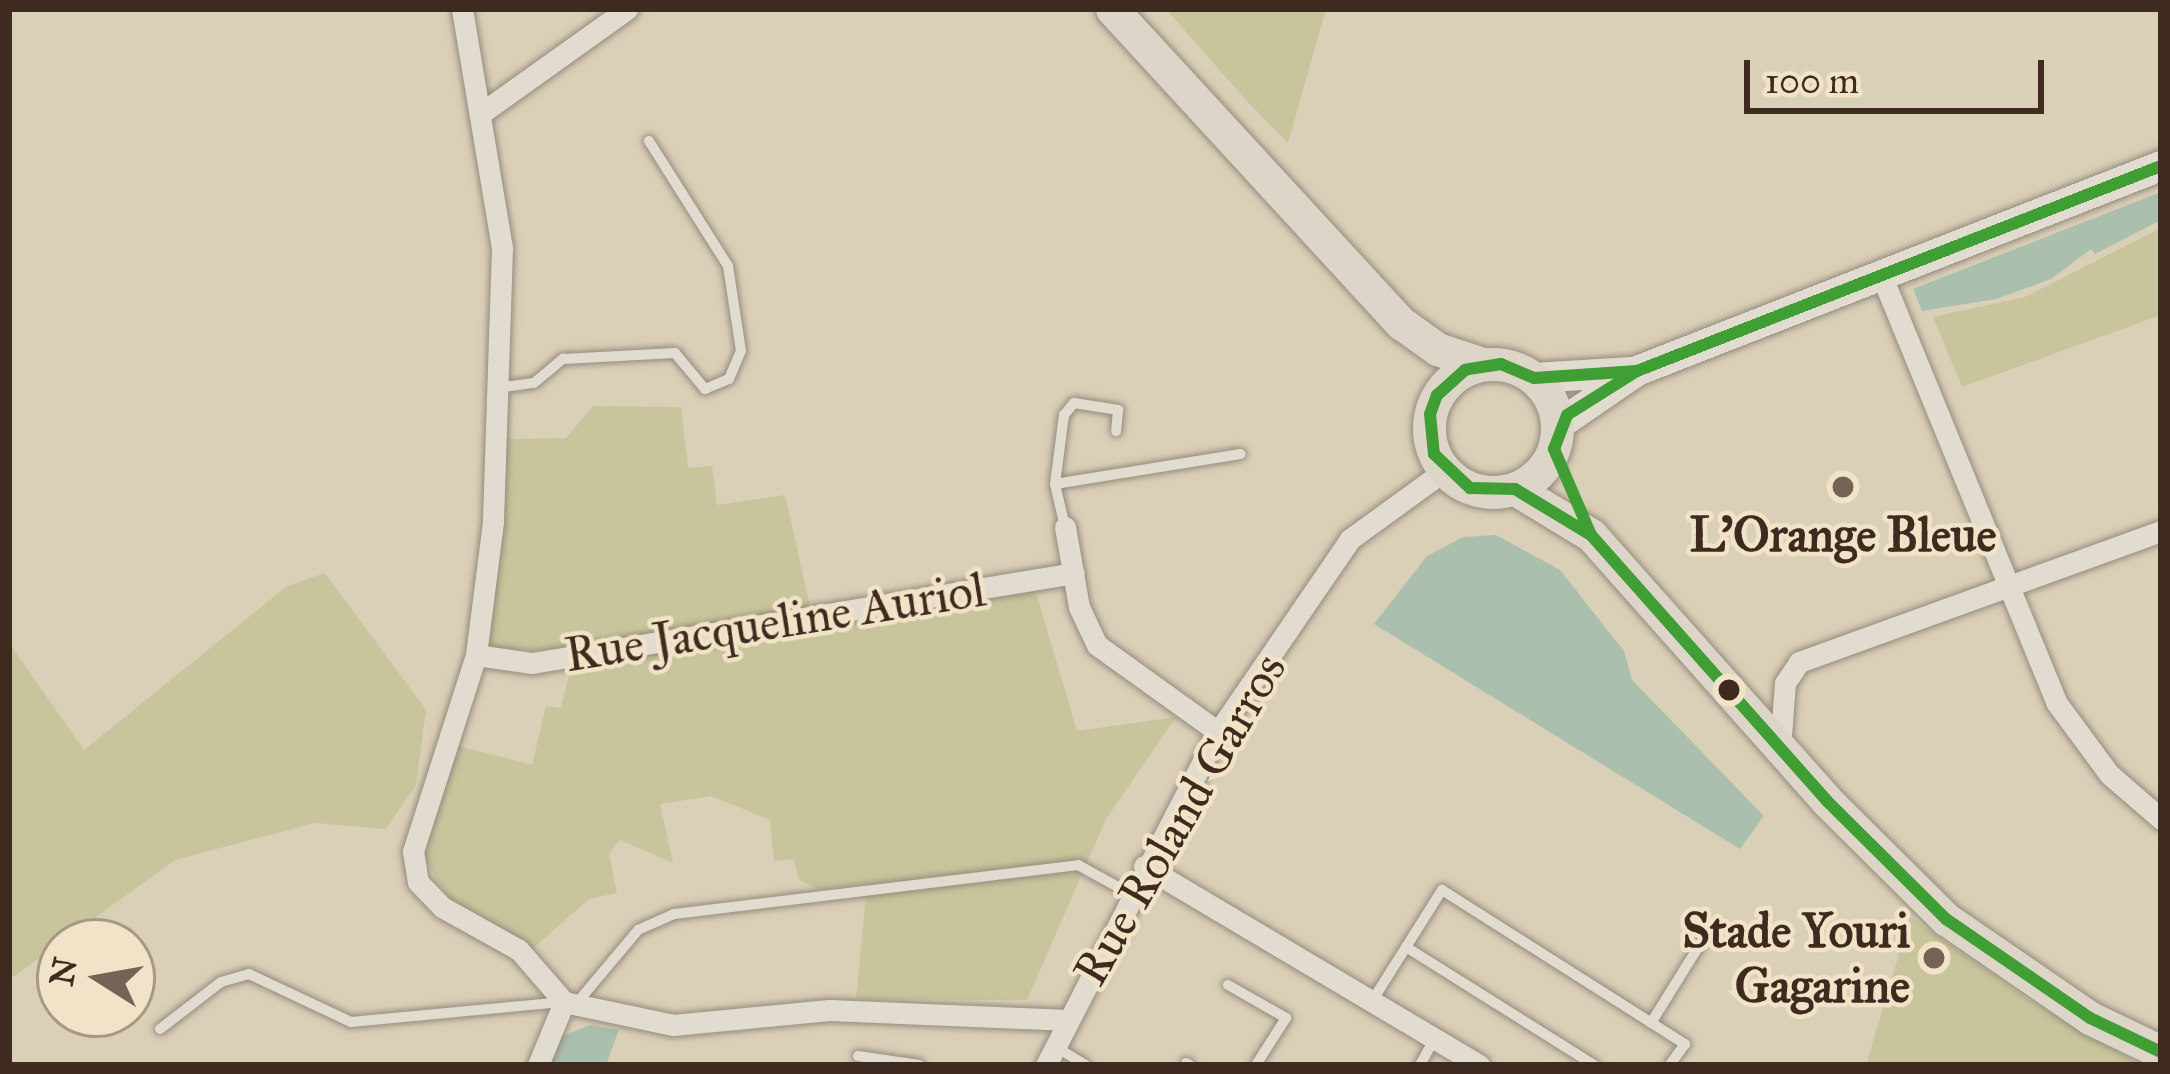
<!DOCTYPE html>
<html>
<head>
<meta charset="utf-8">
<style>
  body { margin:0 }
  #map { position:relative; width:2170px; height:1074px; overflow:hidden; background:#dacfb7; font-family:"IM FELL Great Primer",serif }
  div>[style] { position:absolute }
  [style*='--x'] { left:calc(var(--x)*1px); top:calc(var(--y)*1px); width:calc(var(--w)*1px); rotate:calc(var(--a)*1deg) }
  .green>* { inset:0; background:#c8c59c }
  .water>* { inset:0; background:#abbfaf }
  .roads { filter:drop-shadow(0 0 3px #958c7e) drop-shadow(0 0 3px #958c7e) }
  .service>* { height:10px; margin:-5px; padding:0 5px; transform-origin:5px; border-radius:5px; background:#e2dcd0 }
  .minor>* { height:21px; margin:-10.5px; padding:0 10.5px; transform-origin:10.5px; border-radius:10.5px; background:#e2dcd0 }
  .secondary>* { height:30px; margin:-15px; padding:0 15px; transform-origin:15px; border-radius:15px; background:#e2dcd0 }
  .primary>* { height:33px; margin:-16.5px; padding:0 16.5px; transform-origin:16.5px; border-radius:16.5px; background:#ddd6c8 }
  .primary>.ring { margin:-16.5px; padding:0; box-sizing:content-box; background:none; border:33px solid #ddd6c8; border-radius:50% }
  .bus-1>* { height:12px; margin:-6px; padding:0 6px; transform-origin:6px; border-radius:6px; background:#3f9e34 }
  .dots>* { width:33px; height:33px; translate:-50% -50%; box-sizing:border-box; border:6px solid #f0e3c7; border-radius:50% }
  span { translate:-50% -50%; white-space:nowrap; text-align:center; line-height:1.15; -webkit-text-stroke:9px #f0e3c7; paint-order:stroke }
  .poi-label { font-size:48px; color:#3f2a20; font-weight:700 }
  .right { translate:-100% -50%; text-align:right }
  .street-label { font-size:48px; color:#3f2a20 }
  .frame { position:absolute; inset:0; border:12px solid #3f2a20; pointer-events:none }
  .north { position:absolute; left:36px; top:918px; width:120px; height:120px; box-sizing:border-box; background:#f0e3c7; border:3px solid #a99984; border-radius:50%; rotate:281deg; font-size:33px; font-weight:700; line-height:48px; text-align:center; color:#3f2a20 }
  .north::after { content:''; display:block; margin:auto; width:42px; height:54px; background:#756455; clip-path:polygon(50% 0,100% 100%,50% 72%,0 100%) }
  .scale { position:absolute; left:1744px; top:60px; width:300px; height:54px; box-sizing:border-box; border:6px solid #3f2a20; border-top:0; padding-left:15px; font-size:36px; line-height:42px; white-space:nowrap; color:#3f2a20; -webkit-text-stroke:9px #f0e3c7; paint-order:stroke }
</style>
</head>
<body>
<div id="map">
  <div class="green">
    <div style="clip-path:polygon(1166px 9px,1326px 9px,1288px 143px,1245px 99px)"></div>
    <div style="clip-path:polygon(2161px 228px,2161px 315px,1962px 387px,1933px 317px,2025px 297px)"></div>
    <div style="clip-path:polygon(593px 406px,681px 407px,688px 468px,712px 466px,717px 505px,785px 495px,810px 606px,1035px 589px,1077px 731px,1176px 717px,1106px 819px,1027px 1000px,856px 999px,867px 884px,818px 889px,799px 880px,794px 859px,774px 861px,770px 820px,711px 796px,660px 804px,673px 863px,620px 840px,609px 854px,617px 893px,589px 899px,530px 951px,455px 904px,438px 883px,421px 848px,454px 745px,532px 765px,546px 706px,561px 708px,570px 671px,569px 651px,486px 648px,506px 439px,566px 438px)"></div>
    <div style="clip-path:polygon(325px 573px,426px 710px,416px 785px,386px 829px,315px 823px,175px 860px,9px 980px,9px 643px,84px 750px,287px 586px)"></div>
    <div style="clip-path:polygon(1910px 917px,2029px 1000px,2141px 1065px,1866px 1065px)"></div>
  </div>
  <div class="water">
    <div style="clip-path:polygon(2161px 192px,2161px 220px,2095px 254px,2091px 249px,2051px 279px,1996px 299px,1922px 311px,1913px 289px)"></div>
    <div style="clip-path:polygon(1496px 535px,1560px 570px,1624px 651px,1632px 680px,1764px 816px,1740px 849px,1374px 624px,1427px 556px,1463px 537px)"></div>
    <div style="clip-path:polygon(590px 1025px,619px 1030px,606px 1065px,544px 1065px,558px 1038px)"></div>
  </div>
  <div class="roads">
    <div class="service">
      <div style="--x:497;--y:388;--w:37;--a:-8"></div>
      <div style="--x:534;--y:383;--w:38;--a:-40"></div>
      <div style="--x:563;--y:359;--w:112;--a:-3.1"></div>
      <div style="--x:675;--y:353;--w:47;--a:50.2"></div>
      <div style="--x:705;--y:389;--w:26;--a:-23"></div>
      <div style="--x:729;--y:379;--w:30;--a:-67"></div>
      <div style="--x:741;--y:351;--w:86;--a:-98.7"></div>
      <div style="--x:728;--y:266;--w:148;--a:-122.3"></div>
      <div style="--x:1055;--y:484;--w:188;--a:-9.2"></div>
      <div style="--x:1065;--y:527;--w:44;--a:-103.1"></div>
      <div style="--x:1055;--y:484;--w:70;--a:-82.6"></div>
      <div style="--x:1064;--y:415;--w:16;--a:-50"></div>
      <div style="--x:1074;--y:403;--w:45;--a:9"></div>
      <div style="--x:1118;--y:410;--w:21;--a:95"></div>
      <div style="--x:1406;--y:947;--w:222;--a:32.1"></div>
      <div style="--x:1228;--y:985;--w:67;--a:29.6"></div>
      <div style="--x:1286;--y:1018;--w:56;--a:122.6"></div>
      <div style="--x:1374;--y:998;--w:128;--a:-57.8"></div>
      <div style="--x:1442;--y:890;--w:288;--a:32.4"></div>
      <div style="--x:1685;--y:1044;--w:26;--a:126"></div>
      <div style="--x:576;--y:1004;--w:97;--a:-50"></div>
      <div style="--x:638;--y:930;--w:39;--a:-24"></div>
      <div style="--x:674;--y:914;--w:407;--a:-6.9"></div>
      <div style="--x:1078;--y:865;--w:58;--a:28.8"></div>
      <div style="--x:1651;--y:1023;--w:100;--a:-58.1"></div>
      <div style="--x:160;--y:1029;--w:77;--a:-37.6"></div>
      <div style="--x:221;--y:982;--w:29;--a:-16"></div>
      <div style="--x:249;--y:974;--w:113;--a:25.2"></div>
      <div style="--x:351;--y:1022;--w:214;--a:-5.4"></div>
      <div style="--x:1054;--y:1046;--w:37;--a:31"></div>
      <div style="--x:858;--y:1056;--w:62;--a:8.4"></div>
      <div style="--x:1186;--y:1063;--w:4;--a:27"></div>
      <div style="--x:1420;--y:1065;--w:29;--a:-61"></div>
    </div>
    <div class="minor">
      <div style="--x:462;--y:9;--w:242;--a:80.5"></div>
      <div style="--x:502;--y:248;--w:274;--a:91.9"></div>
      <div style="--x:493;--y:522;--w:134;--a:97.3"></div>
      <div style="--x:476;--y:655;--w:206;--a:107.8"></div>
      <div style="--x:413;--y:851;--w:31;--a:81"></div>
      <div style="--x:418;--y:882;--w:35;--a:46"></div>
      <div style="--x:442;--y:907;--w:88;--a:29.2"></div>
      <div style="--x:519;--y:950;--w:69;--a:49.1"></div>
      <div style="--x:480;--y:114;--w:181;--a:-35.5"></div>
      <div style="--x:1880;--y:272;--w:465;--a:67.7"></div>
      <div style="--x:2056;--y:702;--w:89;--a:53.6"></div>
      <div style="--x:2109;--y:774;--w:69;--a:40.9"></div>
      <div style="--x:1065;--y:527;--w:81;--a:80.1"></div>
      <div style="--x:1079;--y:607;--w:42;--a:64.7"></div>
      <div style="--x:1097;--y:645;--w:149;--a:35.7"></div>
      <div style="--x:476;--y:655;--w:57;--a:8.1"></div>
      <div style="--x:532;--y:663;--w:549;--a:-9.43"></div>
      <div style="--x:1780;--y:748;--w:65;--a:-85.6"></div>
      <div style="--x:1785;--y:683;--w:25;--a:-56"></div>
      <div style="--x:1799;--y:662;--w:385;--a:-19.9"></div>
      <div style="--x:1144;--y:866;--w:390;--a:30.7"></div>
      <div style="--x:538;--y:1065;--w:68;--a:-67.6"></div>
      <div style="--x:564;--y:1002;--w:111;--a:11.9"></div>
      <div style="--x:673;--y:1025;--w:157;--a:-5.5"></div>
      <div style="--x:829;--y:1010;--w:236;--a:2.4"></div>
      <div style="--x:1046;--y:1065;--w:375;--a:-62.7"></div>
      <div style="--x:1218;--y:732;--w:234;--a:-55.6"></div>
      <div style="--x:1350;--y:539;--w:116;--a:-35.9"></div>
    </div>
    <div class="secondary">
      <div style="--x:1534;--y:378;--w:97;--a:-3.5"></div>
      <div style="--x:1557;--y:426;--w:97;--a:-34.5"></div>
      <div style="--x:1637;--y:371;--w:563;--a:-21.37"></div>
    </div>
    <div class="primary">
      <div style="--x:1112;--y:9;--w:427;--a:47.4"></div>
      <div style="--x:1401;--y:323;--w:44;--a:35.8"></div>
      <div style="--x:1437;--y:349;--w:48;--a:18.1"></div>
      <div class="ring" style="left:1429px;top:364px;width:95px;height:95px"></div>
      <div style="--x:1515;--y:489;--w:89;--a:31.2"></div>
      <div style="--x:1591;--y:535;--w:356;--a:48.4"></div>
      <div style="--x:1827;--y:801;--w:168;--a:44.8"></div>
      <div style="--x:1946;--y:919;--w:175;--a:34.5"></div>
      <div style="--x:2090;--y:1018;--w:79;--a:25.6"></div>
    </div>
  </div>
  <div class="bus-1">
    <div style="--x:1637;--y:371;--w:103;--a:176.1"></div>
    <div style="--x:1534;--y:378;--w:36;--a:-157"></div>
    <div style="--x:1501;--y:364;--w:36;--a:171"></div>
    <div style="--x:1465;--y:370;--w:38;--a:138"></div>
    <div style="--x:1437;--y:395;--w:20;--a:110"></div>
    <div style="--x:1430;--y:414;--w:40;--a:84.3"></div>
    <div style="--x:1434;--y:454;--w:50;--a:43.4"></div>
    <div style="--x:1470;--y:488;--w:45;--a:1.3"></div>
    <div style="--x:1515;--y:489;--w:89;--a:31.2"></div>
    <div style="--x:1591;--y:535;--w:356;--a:48.4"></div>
    <div style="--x:1827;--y:801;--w:168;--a:44.8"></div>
    <div style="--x:1946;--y:919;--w:175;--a:34.5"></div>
    <div style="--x:2090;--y:1018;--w:79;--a:25.6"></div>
    <div style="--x:1591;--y:535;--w:94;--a:-113.3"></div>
    <div style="--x:1554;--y:449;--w:36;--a:-69"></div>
    <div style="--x:1567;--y:415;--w:83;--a:-32.2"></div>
    <div style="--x:1637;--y:371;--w:563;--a:-21.37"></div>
  </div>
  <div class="dots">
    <div style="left:1843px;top:487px;background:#756455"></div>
    <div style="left:1729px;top:690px;background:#3f2a20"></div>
    <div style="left:1934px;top:958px;background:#756455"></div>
  </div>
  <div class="poi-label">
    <span style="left:1843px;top:535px">L'Orange Bleue</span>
    <span class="right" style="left:1910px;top:958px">Stade Youri<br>Gagarine</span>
  </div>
  <div class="street-label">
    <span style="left:775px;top:622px;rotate:-9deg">Rue Jacqueline Auriol</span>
    <span style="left:1179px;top:819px;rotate:-60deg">Rue Roland Garros</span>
  </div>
  <div class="frame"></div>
  <div class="north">N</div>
  <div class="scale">100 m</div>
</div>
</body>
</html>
